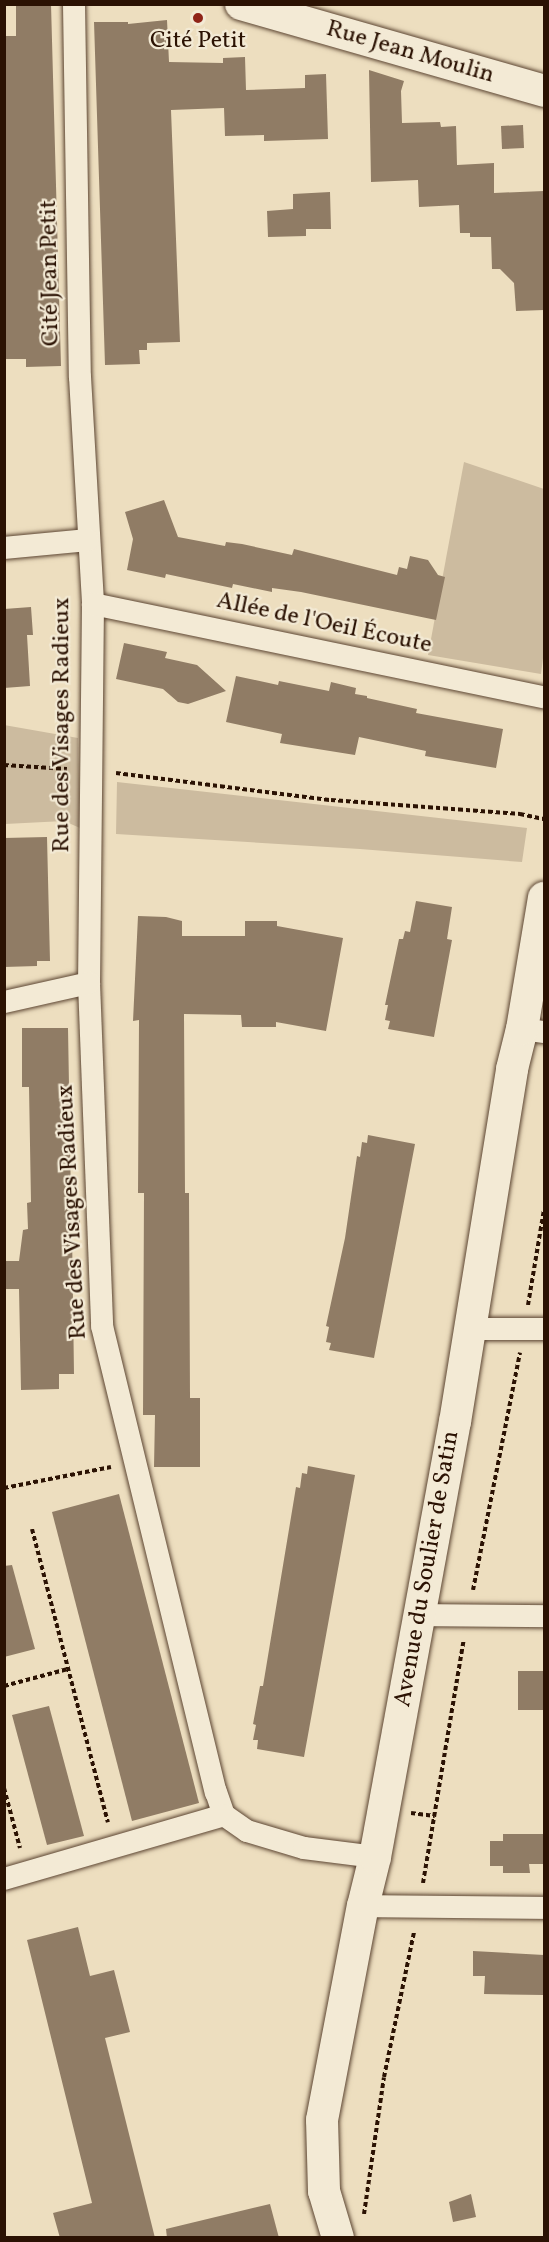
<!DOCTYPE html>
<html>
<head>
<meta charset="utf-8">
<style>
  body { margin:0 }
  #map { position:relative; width:549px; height:2242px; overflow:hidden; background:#eddebf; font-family:Vollkorn,serif }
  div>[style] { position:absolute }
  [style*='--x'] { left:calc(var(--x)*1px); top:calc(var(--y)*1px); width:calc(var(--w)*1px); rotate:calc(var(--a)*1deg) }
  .green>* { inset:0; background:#ccbb9f }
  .building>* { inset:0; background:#907c65 }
  .path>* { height:4px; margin-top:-2px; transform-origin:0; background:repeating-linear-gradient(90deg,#2b1203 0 4.5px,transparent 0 7.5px) }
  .roads { filter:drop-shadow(0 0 2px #5c4532) drop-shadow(0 0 2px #5c4532) }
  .street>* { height:22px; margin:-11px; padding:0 11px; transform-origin:11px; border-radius:11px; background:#f3ead5 }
  .secondary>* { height:32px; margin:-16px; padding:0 16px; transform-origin:16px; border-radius:16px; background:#f3ead5 }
  .dots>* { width:16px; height:16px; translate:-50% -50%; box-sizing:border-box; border:3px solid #f3ead5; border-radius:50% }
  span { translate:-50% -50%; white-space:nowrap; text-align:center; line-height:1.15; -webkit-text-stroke:4.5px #f3ead5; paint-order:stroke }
  .poi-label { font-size:24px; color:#2b1203 }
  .street-label { font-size:24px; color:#2b1203 }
  .frame { position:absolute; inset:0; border:6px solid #2b1203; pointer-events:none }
</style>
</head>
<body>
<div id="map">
  <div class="green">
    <div style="clip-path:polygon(464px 462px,544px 489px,544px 650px,541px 674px,428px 655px)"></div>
    <div style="clip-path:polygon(4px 725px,78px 738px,80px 828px,64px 821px,5px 824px)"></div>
    <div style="clip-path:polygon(117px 782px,527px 828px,522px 862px,360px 849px,116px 834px)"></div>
  </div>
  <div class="building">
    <div style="clip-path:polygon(16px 4px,51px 4px,61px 366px,26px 367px,26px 359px,4px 359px,4px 36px,16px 36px)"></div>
    <div style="clip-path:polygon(167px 20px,169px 62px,223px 63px,223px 58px,245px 57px,246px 90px,305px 88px,305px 75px,326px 74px,328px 139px,264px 141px,264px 135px,225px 136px,224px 108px,171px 110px,180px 342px,147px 343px,147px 350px,139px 350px,140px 364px,105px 365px,94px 22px,128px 22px,128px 24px)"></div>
    <div style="clip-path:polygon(369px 70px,404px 81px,401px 91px,402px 123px,440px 122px,441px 127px,456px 126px,457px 165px,494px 163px,494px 193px,544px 191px,544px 310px,516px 311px,514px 283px,500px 269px,492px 269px,491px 237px,470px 237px,470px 233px,460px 233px,459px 205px,419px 207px,418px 180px,371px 182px)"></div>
    <div style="clip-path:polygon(523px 125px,524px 148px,502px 149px,501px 126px)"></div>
    <div style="clip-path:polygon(330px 192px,331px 229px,306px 229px,306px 236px,268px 237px,267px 211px,293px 209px,293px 194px)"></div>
    <div style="clip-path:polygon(164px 500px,178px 537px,225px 546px,226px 542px,242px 544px,292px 555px,294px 549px,397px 575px,399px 567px,407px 569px,410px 556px,428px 560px,438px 575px,445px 577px,436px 620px,301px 592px,272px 588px,272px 592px,233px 584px,232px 588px,166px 574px,165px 578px,127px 570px,133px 539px,125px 512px)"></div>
    <div style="clip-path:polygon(31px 607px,33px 635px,27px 635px,30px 686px,4px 688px,4px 609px)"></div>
    <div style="clip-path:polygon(124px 643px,167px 652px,165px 658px,197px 665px,226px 691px,188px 704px,178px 702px,163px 689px,116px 679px)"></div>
    <div style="clip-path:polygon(236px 676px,278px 685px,279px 681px,329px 691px,331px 682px,356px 688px,355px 694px,367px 696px,367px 698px,417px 709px,416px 713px,503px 729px,496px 768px,425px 756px,426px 751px,359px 737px,355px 755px,280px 743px,282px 734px,226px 722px)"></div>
    <div style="clip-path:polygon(47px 837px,50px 961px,37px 961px,37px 966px,4px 967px,4px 838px)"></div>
    <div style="clip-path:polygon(416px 901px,452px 907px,447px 939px,452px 940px,434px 1037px,388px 1029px,390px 1021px,385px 1020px,388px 1005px,385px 1005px,399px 939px,403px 939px,405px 931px,410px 932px)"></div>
    <div style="clip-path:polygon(138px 916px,166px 917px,182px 921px,182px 936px,245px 936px,245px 921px,277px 921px,277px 926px,343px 938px,326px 1031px,276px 1022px,276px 1027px,242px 1027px,241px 1015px,184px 1014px,185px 1193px,189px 1193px,190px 1398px,200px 1398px,200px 1467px,154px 1467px,155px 1415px,143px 1415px,144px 1193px,138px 1193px,139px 1020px,133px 1021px)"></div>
    <div style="clip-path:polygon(22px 1028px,68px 1028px,71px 1202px,80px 1202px,80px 1230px,72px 1230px,74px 1374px,59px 1374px,59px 1389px,21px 1390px,19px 1289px,4px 1289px,4px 1261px,19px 1261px,23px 1230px,28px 1229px,27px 1203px,31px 1202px,29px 1087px,22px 1087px)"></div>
    <div style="clip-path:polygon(368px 1135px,415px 1144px,374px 1358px,329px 1350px,331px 1343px,326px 1342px,329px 1327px,326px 1326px,345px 1238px,357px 1156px,360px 1157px,362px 1142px,367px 1143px)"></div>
    <div style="clip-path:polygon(308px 1466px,355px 1475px,304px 1757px,257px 1749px,258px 1740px,253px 1740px,256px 1725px,253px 1724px,260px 1686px,263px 1686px,296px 1487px,300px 1488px,302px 1473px,307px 1474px)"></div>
    <div style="clip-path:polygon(119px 1494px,199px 1803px,132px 1821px,52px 1512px)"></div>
    <div style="clip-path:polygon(12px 1565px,35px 1649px,4px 1657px,4px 1566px)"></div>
    <div style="clip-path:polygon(518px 1671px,544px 1671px,544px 1710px,518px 1710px)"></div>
    <div style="clip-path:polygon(49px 1706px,84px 1836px,47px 1845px,12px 1715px)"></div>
    <div style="clip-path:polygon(503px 1834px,544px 1834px,544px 1864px,529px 1864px,530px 1873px,503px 1873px,503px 1866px,490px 1866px,490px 1841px,503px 1841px)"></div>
    <div style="clip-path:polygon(78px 1927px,90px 1976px,114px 1970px,130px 2032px,105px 2038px,155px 2238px,60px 2238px,53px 2213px,92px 2203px,27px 1940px)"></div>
    <div style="clip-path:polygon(473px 1951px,544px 1955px,544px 1995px,484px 1994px,485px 1976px,473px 1976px)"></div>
    <div style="clip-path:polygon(471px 2194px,476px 2217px,453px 2222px,449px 2202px)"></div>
    <div style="clip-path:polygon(270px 2204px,279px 2238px,167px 2238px,166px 2229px)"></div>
  </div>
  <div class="path">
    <div style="--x:4;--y:765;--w:63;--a:3.6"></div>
    <div style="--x:116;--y:773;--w:217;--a:7.2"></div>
    <div style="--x:331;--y:800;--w:190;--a:4.2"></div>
    <div style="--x:520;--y:814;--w:25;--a:12"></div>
    <div style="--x:528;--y:1305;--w:97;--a:-80.5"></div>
    <div style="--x:4;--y:1488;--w:109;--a:-11.1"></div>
    <div style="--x:32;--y:1529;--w:303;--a:75.5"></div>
    <div style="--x:473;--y:1590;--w:242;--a:-78.8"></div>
    <div style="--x:4;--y:1686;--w:66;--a:-14.9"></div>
    <div style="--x:4;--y:1788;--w:62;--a:75.1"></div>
    <div style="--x:411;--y:1813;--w:24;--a:7"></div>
    <div style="--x:423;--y:1883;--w:247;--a:-80.5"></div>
    <div style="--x:364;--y:2214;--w:138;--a:-81.7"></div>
    <div style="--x:384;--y:2077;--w:148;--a:-78.3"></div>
  </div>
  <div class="roads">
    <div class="street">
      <div style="--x:74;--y:4;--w:373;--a:89.1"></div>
      <div style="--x:80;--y:377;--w:227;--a:86.7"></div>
      <div style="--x:93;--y:604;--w:379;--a:90.6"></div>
      <div style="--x:89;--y:983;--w:343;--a:87.8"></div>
      <div style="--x:102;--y:1326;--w:480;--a:76.3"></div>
      <div style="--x:216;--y:1792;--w:24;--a:71"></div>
      <div style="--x:224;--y:1815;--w:28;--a:35"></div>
      <div style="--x:247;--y:1831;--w:59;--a:16.6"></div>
      <div style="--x:304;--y:1848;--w:72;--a:7.2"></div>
      <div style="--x:4;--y:548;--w:84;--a:-5.4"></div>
      <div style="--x:93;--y:604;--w:460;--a:11.7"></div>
      <div style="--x:4;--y:1002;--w:87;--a:-12.6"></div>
      <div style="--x:522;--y:1029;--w:22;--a:8"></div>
      <div style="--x:472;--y:1329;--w:72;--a:0"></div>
      <div style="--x:420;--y:1615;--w:124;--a:0.5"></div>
      <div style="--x:4;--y:1879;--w:229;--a:-16.2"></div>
      <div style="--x:363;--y:1906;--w:181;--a:0.6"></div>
    </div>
    <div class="secondary">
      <div style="--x:241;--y:4;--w:315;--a:16"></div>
      <div style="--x:338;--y:2238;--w:49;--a:-106.6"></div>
      <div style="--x:324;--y:2191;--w:71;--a:-91.6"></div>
      <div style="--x:322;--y:2120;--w:218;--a:-79.2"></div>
      <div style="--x:363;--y:1906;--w:50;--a:-76.2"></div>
      <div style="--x:375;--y:1857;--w:442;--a:-79.6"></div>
      <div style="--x:455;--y:1422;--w:358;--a:-80.8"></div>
      <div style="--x:512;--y:1069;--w:41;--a:-76"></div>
      <div style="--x:522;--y:1029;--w:133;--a:-80.5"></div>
    </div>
  </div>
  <div class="dots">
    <div style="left:198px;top:18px;background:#8f2418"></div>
  </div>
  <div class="poi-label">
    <span style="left:198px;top:42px">Cité Petit</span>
  </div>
  <div class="street-label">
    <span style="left:410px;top:53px;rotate:16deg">Rue Jean Moulin</span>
    <span style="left:51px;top:273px;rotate:-91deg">Cité Jean Petit</span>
    <span style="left:324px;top:624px;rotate:12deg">Allée de l'Oeil Écoute</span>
    <span style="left:63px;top:725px;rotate:-90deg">Rue des Visages Radieux</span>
    <span style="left:73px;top:1212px;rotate:-93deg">Rue des Visages Radieux</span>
    <span style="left:428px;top:1569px;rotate:-80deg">Avenue du Soulier de Satin</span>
  </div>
  <div class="frame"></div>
</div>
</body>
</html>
